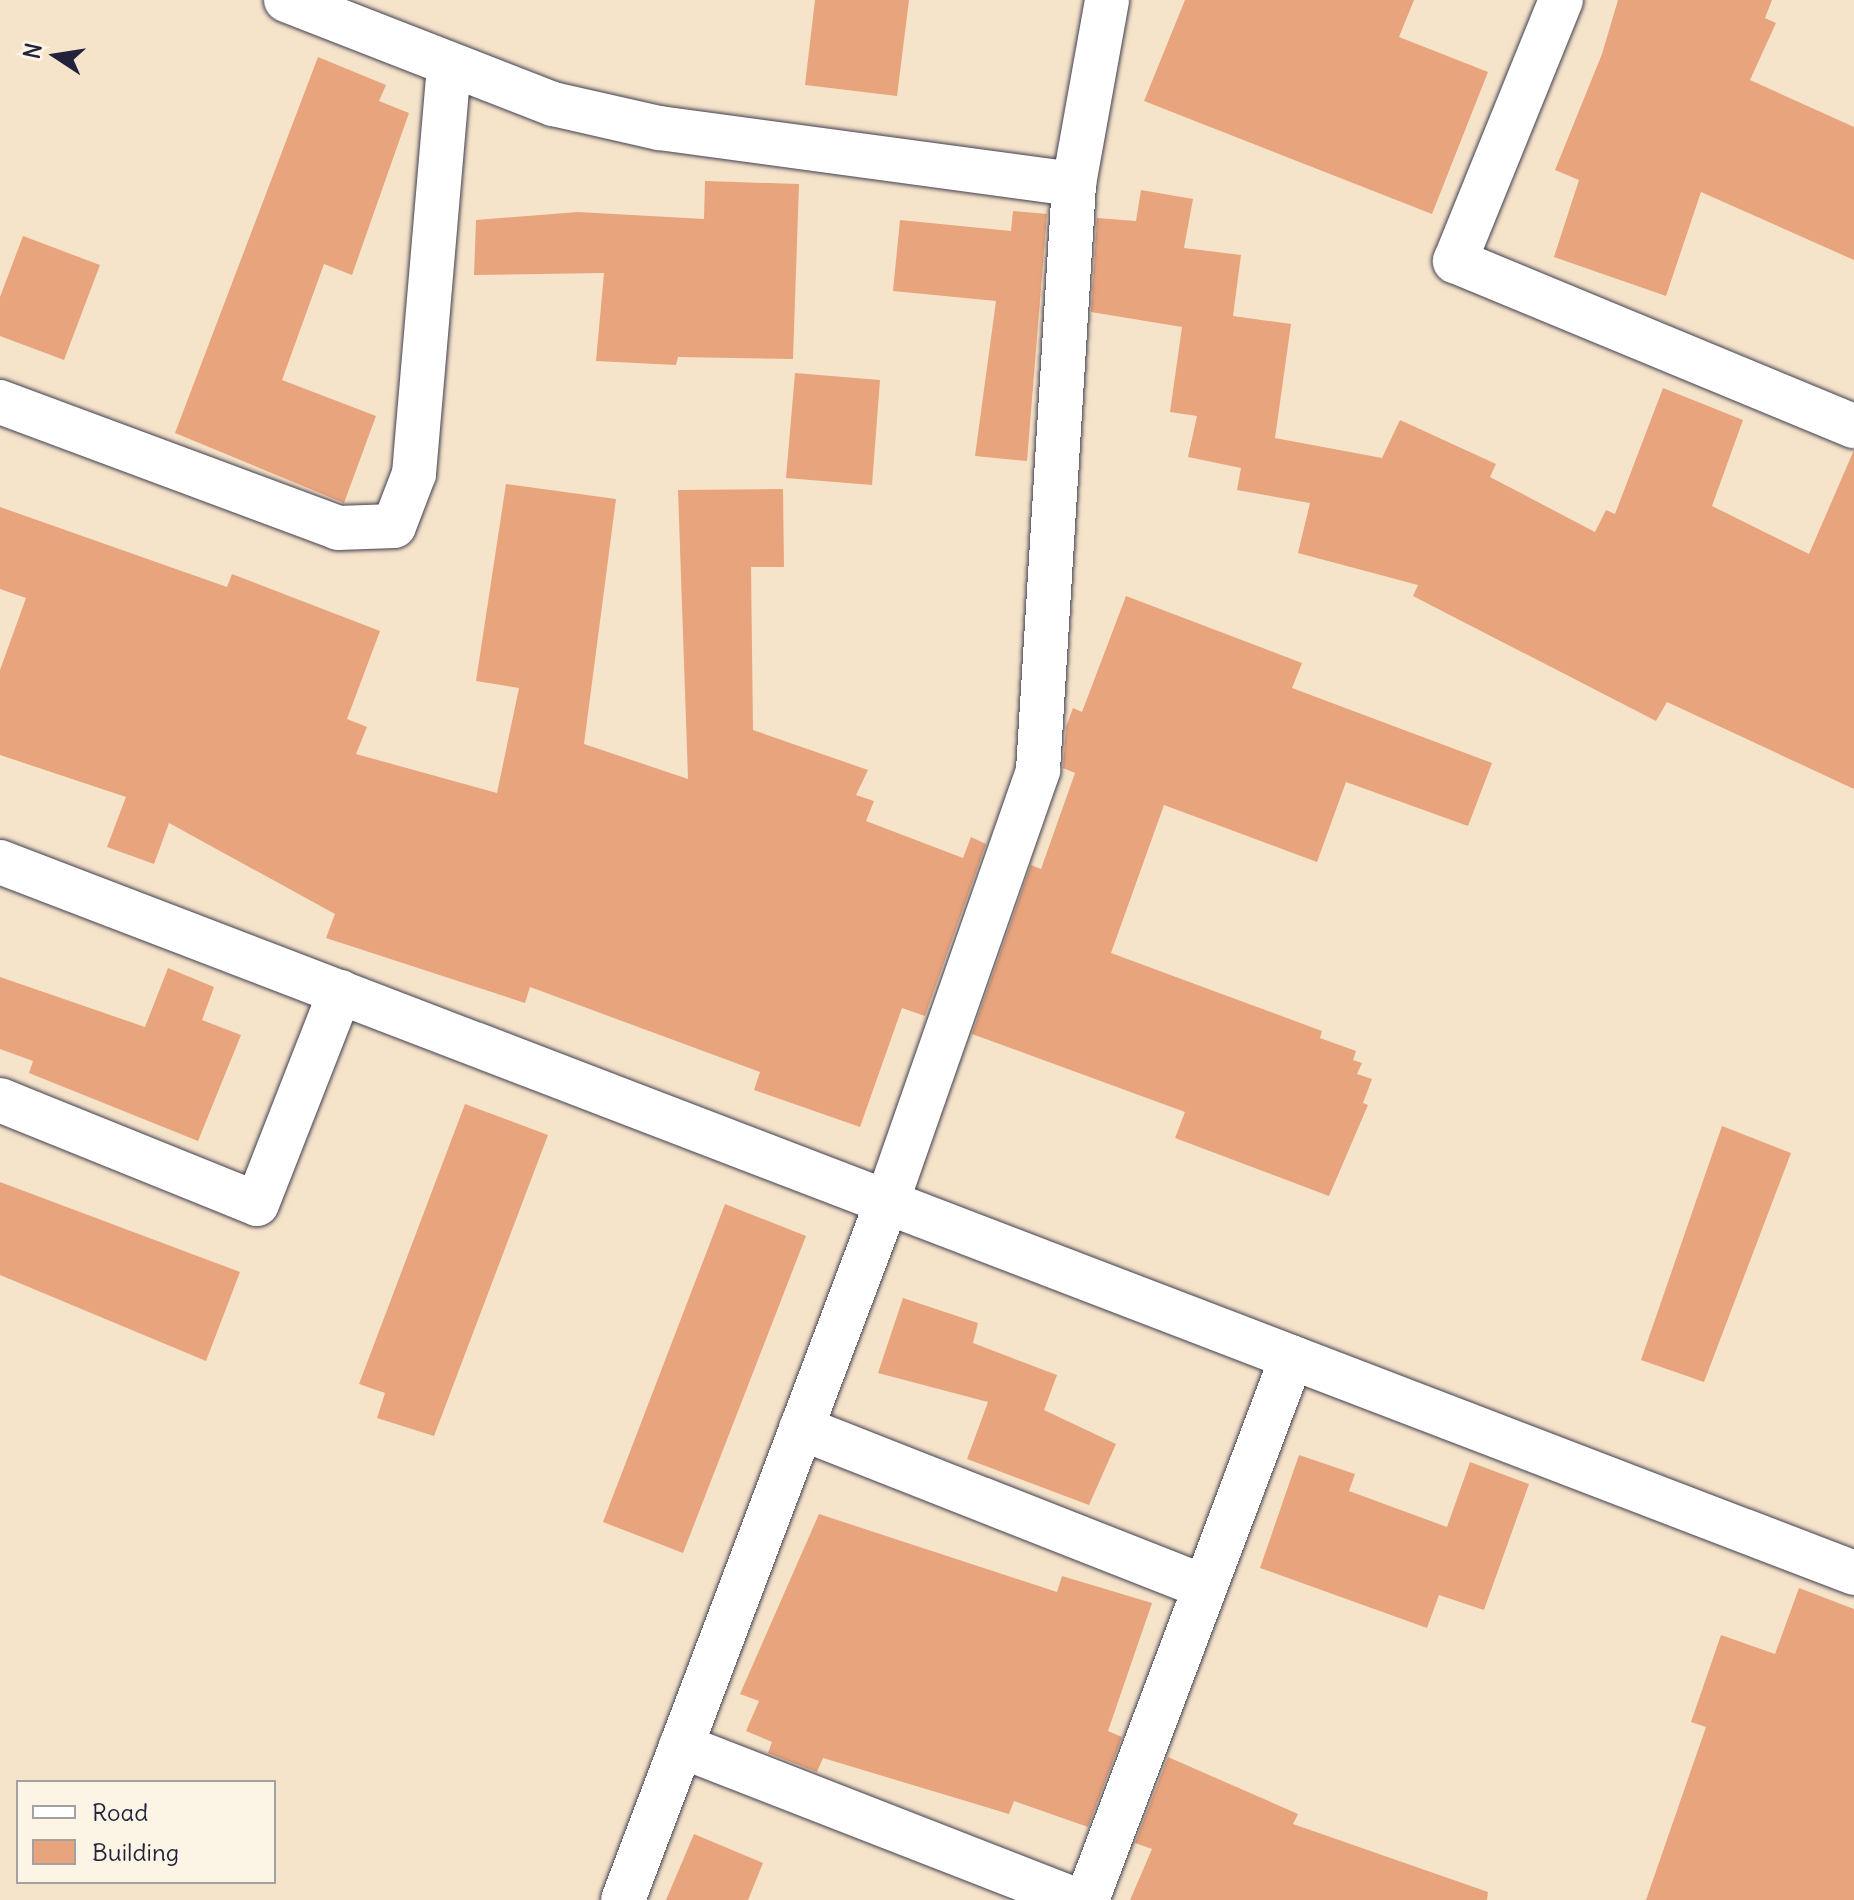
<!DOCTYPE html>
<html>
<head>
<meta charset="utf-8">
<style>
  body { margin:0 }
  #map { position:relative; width:1854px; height:1900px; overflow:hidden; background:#f6e4ca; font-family:Delius,sans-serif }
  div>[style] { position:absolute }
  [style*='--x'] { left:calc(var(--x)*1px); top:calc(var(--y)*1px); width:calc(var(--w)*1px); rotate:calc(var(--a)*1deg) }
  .building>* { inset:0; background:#e8a47d }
  .roads { filter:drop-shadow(0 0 2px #423f50) drop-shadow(0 0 2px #423f50) }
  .minor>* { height:44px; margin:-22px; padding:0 22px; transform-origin:22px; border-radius:22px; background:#fff }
  .tertiary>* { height:44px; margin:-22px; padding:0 22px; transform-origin:22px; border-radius:22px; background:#fff }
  span { translate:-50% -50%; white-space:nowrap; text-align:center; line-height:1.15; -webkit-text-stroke:6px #fcf5e5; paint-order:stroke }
  .legend { position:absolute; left:16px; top:1780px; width:260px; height:104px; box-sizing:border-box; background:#fcf5e5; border:2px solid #a5a1a1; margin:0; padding:10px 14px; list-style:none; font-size:24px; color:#22223b }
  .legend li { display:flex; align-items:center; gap:16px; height:40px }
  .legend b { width:40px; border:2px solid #a5a1a1 }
  .north { position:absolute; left:16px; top:16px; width:80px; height:80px; -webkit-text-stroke:6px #fcf5e5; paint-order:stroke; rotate:282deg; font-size:22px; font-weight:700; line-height:32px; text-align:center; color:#22223b }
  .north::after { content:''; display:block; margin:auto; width:28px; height:36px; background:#22223b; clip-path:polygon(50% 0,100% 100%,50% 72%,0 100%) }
</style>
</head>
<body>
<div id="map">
  <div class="building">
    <div style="clip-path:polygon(815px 0,909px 0,897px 96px,805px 85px)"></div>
    <div style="clip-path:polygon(1185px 0,1414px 0,1399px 37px,1488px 72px,1432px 214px,1144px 101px)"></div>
    <div style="clip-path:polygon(1618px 0,1772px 0,1765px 18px,1776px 23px,1750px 80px,1854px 127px,1854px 260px,1701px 192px,1666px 296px,1554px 257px,1579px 180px,1555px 170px,1602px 54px)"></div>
    <div style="clip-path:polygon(318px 57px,386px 85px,379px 101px,409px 113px,352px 275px,324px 264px,282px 380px,376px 416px,344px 503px,175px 433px)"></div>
    <div style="clip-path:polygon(705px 181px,799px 184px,793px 359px,678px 357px,676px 365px,596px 361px,604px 273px,474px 275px,476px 220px,578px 212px,704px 219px)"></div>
    <div style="clip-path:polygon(1141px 190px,1193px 199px,1184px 248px,1241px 255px,1233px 316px,1291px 324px,1275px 438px,1382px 458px,1400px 420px,1496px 464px,1490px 477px,1595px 532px,1606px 510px,1615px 514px,1663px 388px,1743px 420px,1712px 506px,1809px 554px,1854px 450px,1854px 789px,1667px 702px,1656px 721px,1413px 596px,1418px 585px,1298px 553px,1310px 503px,1237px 490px,1241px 468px,1188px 457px,1197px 416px,1170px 412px,1182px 327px,1091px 312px,1097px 218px,1136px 221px)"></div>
    <div style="clip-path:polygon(1013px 211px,1047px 214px,1027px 461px,975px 456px,996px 301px,893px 291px,900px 220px,1011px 231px)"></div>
    <div style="clip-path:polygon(23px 236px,100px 265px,64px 360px,0 336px,0 297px)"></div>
    <div style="clip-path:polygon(795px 373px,880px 380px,872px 485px,786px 478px)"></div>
    <div style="clip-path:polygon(506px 484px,616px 499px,584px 744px,688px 779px,678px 490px,783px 489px,784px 567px,751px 567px,753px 730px,868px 770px,856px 795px,874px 801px,866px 821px,963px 858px,971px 837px,986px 844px,925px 1016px,902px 1008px,860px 1127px,754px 1090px,760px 1072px,530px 987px,525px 1003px,326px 938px,335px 914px,169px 823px,154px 864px,107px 847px,126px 797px,0 755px,0 670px,26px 598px,0 589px,0 507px,227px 587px,232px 574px,380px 631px,347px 719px,367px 727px,356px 754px,497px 793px,519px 688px,476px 681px)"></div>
    <div style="clip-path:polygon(1126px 596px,1302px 663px,1292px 688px,1492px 763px,1468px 826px,1346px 782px,1317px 862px,1164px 805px,1111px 953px,1322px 1031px,1320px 1038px,1356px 1051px,1353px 1060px,1362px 1063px,1357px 1074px,1372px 1079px,1363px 1103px,1368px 1105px,1329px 1196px,1175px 1138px,1185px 1112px,972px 1034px,1031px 865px,1041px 869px,1075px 773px,1063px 768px,1066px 727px,1073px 708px,1082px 712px)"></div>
    <div style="clip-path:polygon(168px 968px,214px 987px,202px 1020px,241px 1035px,198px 1141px,29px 1073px,33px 1061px,0 1049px,0 977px,145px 1027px)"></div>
    <div style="clip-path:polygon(465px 1104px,548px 1135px,434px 1436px,377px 1418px,385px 1393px,359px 1384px)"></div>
    <div style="clip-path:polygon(1722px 1126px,1791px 1153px,1704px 1382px,1641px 1360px)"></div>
    <div style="clip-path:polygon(0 1182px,240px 1272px,206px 1361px,0 1275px)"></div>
    <div style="clip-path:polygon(725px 1204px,806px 1236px,683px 1553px,603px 1522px)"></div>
    <div style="clip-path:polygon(903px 1298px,978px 1323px,973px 1343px,1057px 1375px,1044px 1410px,1116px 1444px,1089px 1505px,967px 1459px,988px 1402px,878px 1373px)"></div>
    <div style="clip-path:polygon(1299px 1455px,1355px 1474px,1349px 1491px,1447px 1527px,1470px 1462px,1529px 1484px,1484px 1610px,1439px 1595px,1427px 1628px,1260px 1568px)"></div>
    <div style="clip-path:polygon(819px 1514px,1057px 1592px,1062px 1576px,1152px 1603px,1108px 1731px,1122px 1737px,1088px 1827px,1014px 1801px,1009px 1814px,823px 1758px,817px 1772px,768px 1753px,772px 1742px,746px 1731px,759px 1701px,740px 1694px)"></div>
    <div style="clip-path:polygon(1799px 1588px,1854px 1609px,1854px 1900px,1646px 1900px,1706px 1727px,1691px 1722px,1721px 1635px,1775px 1654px)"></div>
    <div style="clip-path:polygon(1168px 1757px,1298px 1814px,1293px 1824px,1488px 1892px,1487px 1900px,1130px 1900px,1152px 1849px,1135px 1843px)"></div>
    <div style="clip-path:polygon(694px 1834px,763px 1863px,748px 1900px,666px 1900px)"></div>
  </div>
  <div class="roads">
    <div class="minor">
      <div style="--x:286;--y:0;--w:287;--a:21.3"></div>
      <div style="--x:553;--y:104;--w:109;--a:12.8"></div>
      <div style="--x:659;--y:128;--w:419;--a:7.7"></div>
      <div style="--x:1561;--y:0;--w:282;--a:112.1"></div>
      <div style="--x:1455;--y:261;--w:432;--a:22.5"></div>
      <div style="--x:0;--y:402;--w:361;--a:20.4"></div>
      <div style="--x:338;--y:528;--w:56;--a:-2"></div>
      <div style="--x:394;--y:526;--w:56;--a:-69"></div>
      <div style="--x:414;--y:474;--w:411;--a:-85.1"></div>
      <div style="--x:0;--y:862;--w:1986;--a:20.98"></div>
      <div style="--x:0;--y:1100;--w:277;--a:22"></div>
      <div style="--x:257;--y:1204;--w:228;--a:-68.6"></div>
      <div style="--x:801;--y:1428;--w:434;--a:21.5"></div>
      <div style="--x:681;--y:1746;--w:425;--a:21.3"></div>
      <div style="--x:623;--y:1900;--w:746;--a:-69.28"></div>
      <div style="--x:1087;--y:1900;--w:580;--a:-69.32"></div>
    </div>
    <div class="tertiary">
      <div style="--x:887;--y:1202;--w:458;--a:-70.7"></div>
      <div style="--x:1038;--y:770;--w:587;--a:-86.48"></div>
      <div style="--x:1074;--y:184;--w:187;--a:-79.8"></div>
    </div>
  </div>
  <ul class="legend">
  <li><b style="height:10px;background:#fff"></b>Road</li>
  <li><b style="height:22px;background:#e8a47d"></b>Building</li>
  </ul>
  <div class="north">N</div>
</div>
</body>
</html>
